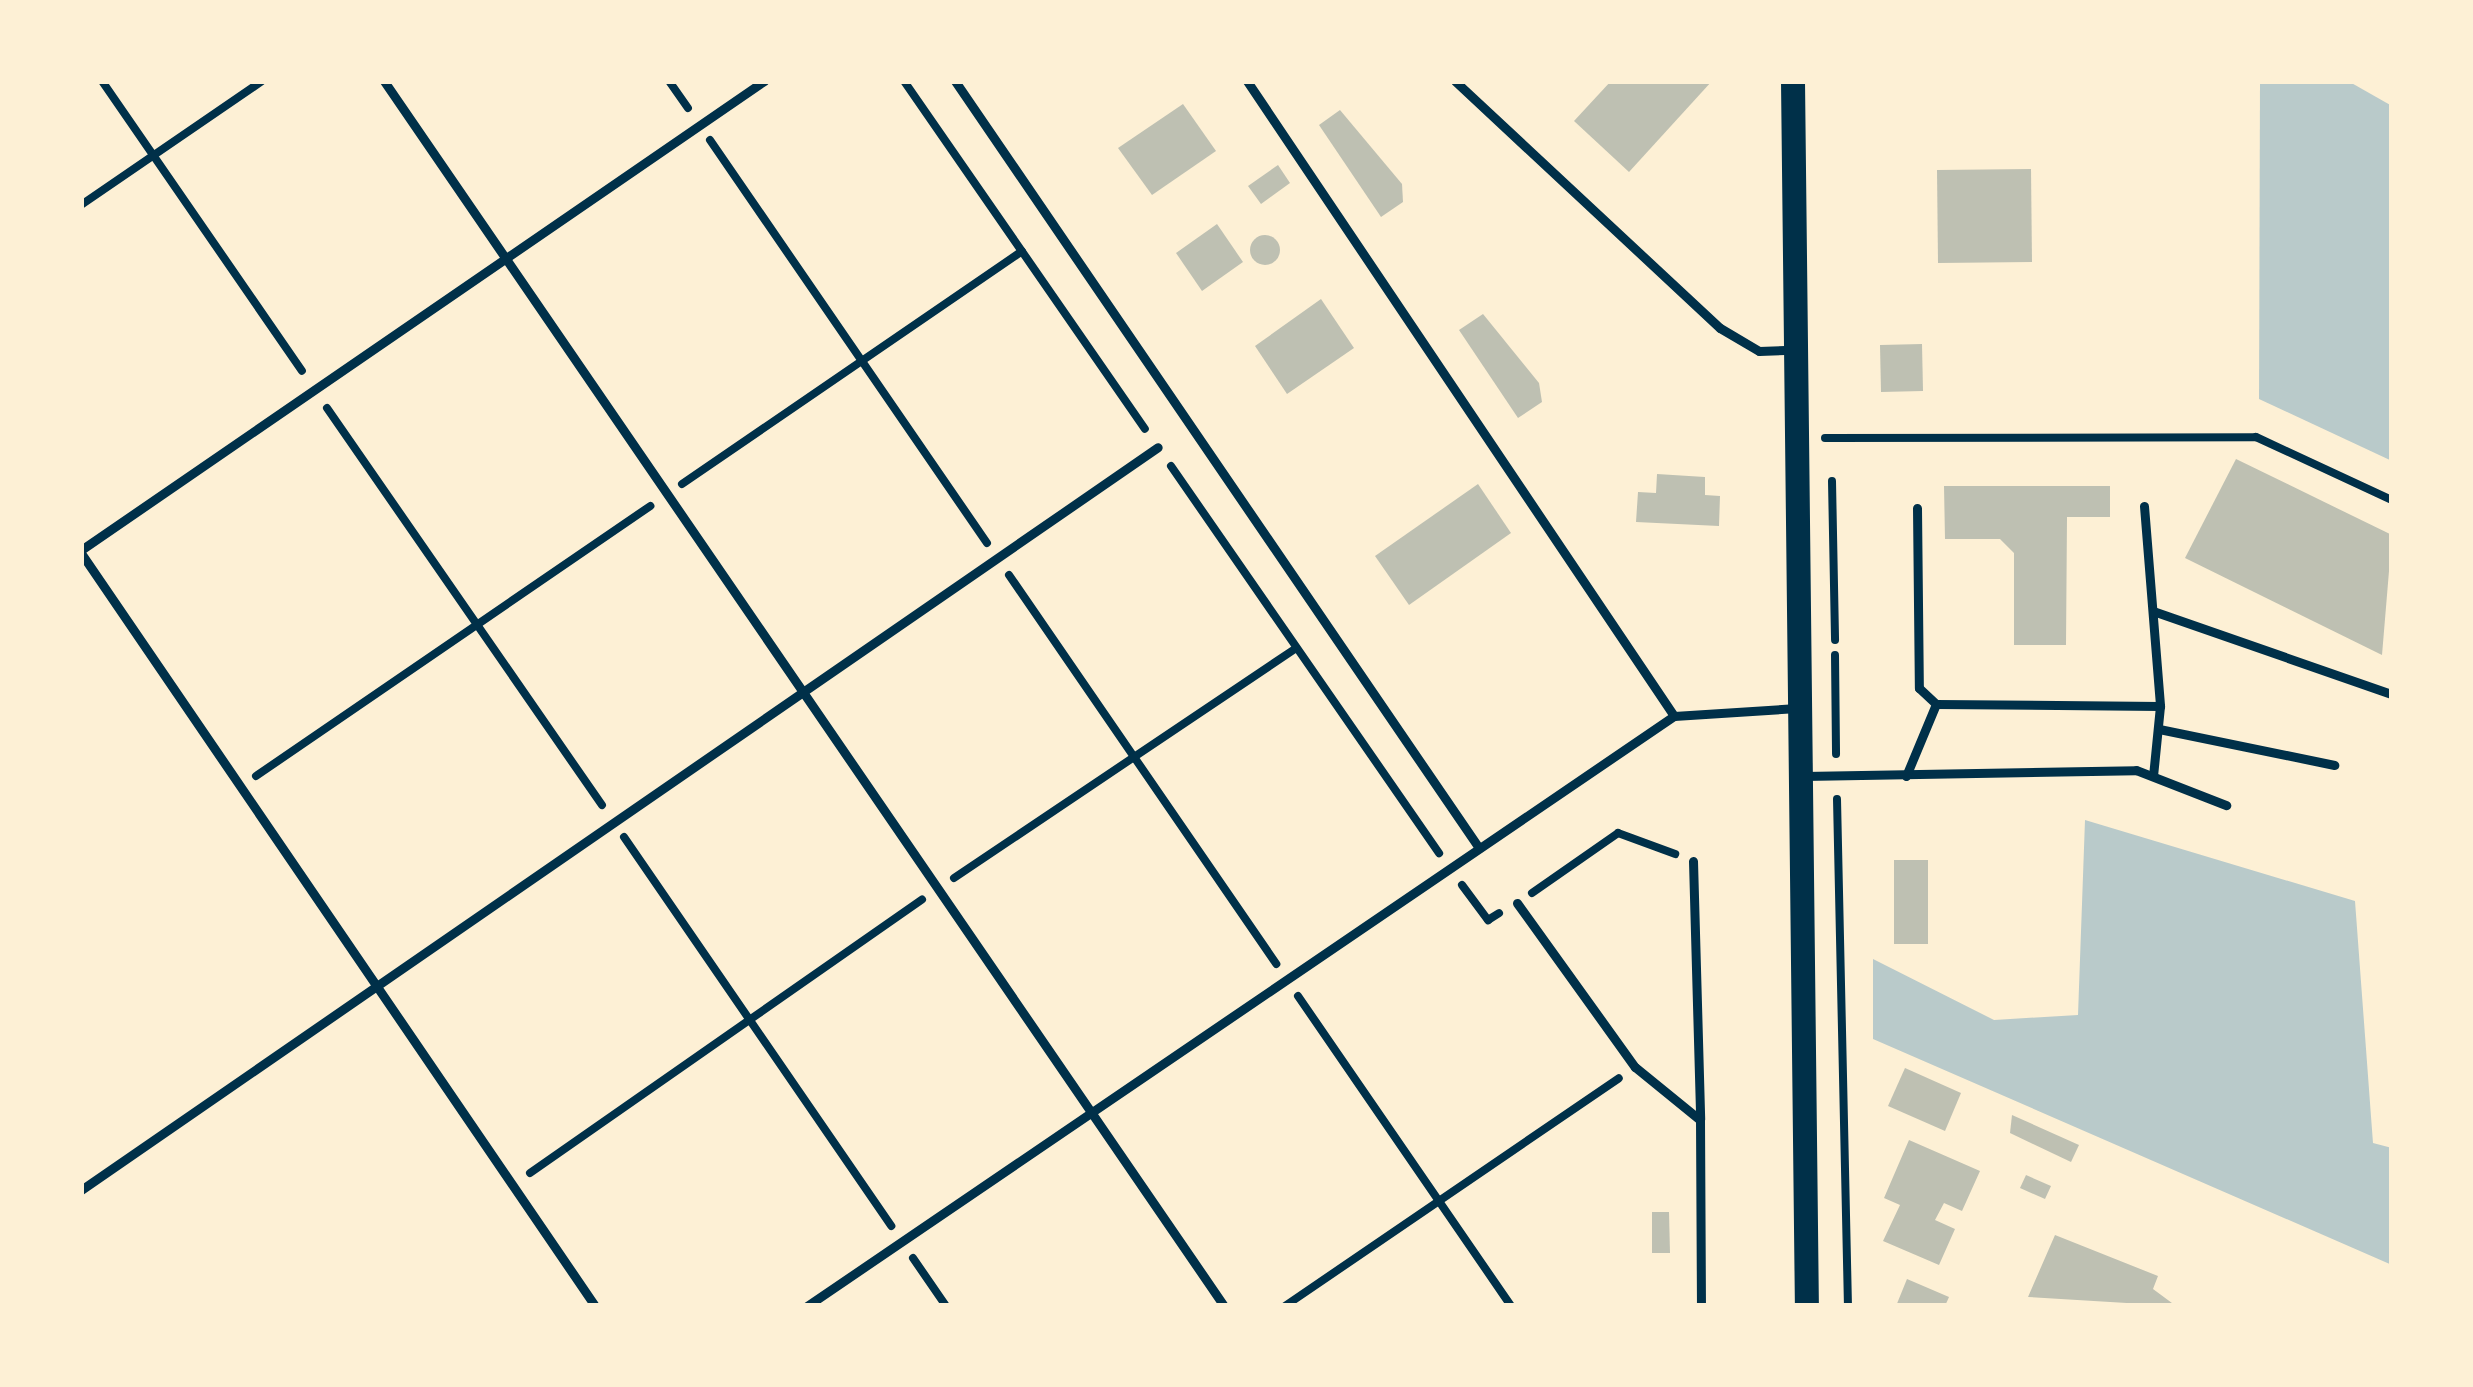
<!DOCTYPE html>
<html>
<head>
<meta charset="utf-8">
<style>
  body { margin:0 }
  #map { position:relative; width:2473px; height:1387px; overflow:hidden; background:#fdf0d5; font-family:Mulish,sans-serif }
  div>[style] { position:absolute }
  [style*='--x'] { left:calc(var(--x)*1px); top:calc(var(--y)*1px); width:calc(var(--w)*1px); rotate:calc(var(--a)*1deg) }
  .green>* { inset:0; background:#b9caca }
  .building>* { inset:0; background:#bec0b2 }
  .round { border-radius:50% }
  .path>* { height:8px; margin:-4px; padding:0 4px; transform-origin:4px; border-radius:4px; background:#003049 }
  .service>* { height:9px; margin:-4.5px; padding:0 4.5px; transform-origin:4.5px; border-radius:4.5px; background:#003049 }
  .secondary>* { height:24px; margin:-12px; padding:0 12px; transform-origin:12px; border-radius:12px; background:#003049 }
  span { translate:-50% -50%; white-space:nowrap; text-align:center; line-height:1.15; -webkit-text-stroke:12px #fdf0d5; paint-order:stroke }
  .frame { position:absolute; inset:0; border:84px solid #fdf0d5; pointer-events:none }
</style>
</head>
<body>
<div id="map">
  <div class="green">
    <div style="clip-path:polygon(2260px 81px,2348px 81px,2392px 106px,2392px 461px,2259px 399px)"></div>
    <div style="clip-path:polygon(2085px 820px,2355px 901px,2373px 1143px,2392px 1148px,2392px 1265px,1873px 1039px,1873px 959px,1994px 1020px,2078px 1015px)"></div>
  </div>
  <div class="building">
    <div style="clip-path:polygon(1611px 81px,1712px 81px,1629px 172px,1574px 121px)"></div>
    <div style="clip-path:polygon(1183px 104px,1216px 151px,1152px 195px,1118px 148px)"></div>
    <div style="clip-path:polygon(1340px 110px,1402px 184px,1403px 202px,1381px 217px,1319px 125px)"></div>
    <div style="clip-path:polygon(1278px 165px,1290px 183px,1261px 204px,1248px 186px)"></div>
    <div style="clip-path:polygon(2031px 169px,2032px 262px,1938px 263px,1937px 170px)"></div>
    <div style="clip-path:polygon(1217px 224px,1243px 262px,1202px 291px,1176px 253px)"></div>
    <div class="round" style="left:1250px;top:235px;width:30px;height:30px"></div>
    <div style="clip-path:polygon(1321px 299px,1354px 348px,1287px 394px,1255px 346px)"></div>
    <div style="clip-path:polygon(1483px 314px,1539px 383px,1542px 402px,1518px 418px,1459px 330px)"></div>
    <div style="clip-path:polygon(1922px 344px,1923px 391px,1881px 392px,1880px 345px)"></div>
    <div style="clip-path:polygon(2236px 459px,2392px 535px,2382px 655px,2185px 558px)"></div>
    <div style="clip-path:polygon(1657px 474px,1705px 477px,1705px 495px,1720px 496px,1719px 526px,1636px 522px,1638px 492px,1656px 493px)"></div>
    <div style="clip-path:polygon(1478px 484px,1511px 533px,1409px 605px,1375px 556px)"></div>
    <div style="clip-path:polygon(1944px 486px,2110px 486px,2110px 517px,2067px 517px,2066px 645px,2014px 645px,2014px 553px,2000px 539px,1945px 539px)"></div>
    <div style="clip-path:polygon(1894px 860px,1928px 860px,1928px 944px,1894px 944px)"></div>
    <div style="clip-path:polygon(1905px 1068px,1961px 1093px,1945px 1131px,1888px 1106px)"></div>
    <div style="clip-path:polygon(2012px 1115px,2079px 1145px,2071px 1162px,2010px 1133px)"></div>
    <div style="clip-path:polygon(1909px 1140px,1980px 1171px,1962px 1211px,1944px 1203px,1935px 1220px,1955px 1229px,1939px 1265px,1883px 1241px,1900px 1205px,1884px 1198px)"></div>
    <div style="clip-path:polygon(2026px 1175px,2051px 1186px,2045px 1199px,2020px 1188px)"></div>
    <div style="clip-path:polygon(1652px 1212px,1669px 1212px,1670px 1253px,1652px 1253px)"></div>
    <div style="clip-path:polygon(2055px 1235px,2158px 1276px,2153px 1289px,2176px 1306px,2028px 1297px)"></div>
    <div style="clip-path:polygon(1907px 1279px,1949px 1297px,1945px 1306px,1896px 1306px)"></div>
  </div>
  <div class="path">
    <div style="--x:102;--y:81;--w:352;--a:55.4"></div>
    <div style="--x:669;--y:81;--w:33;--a:55"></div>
    <div style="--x:904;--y:81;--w:423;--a:55.3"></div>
    <div style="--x:710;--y:140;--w:489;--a:55.5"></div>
    <div style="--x:81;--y:205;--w:219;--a:-34.4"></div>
    <div style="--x:327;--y:408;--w:483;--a:55.3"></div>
    <div style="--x:1825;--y:438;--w:431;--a:-0.1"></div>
    <div style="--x:2256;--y:437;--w:150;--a:24.9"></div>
    <div style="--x:1171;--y:466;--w:471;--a:55.3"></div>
    <div style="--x:1832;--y:481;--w:159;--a:88.9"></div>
    <div style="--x:682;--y:484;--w:412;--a:-34.4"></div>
    <div style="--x:1009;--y:575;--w:472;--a:55.5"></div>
    <div style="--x:1835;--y:655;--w:99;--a:89.4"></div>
    <div style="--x:256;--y:776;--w:478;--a:-34.4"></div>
    <div style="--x:1837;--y:799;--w:507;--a:88.76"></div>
    <div style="--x:624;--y:837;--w:472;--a:55.5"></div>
    <div style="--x:954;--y:878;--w:412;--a:-33.9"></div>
    <div style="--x:1462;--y:885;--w:44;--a:53.4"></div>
    <div style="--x:1488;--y:920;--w:13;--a:-32"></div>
    <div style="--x:1532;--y:893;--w:105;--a:-34.9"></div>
    <div style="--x:1618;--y:833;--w:61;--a:20.2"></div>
    <div style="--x:1298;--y:996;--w:376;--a:55.5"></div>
    <div style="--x:530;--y:1173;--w:478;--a:-34.9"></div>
    <div style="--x:913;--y:1258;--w:58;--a:55.5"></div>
    <div style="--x:1285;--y:1306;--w:404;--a:-34.3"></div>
  </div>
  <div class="service">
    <div style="--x:384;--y:81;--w:1485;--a:55.56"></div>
    <div style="--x:955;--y:81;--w:929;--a:55.66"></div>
    <div style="--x:1247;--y:81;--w:765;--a:56.08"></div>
    <div style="--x:1674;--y:716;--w:123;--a:-3.7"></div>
    <div style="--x:1455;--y:81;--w:362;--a:43"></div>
    <div style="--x:1720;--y:328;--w:45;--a:30.5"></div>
    <div style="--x:1759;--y:351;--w:33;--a:-2"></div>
    <div style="--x:2144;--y:506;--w:201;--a:85.4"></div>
    <div style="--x:2160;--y:706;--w:70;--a:95.7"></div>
    <div style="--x:1917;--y:508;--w:180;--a:89.4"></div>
    <div style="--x:1919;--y:688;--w:23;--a:43"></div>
    <div style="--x:1936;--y:704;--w:224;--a:0.5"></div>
    <div style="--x:81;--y:550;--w:829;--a:-34.48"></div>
    <div style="--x:81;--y:553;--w:912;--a:55.68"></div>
    <div style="--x:2153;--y:611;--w:253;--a:19.2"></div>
    <div style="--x:2159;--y:729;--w:179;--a:11.6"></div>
    <div style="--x:1804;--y:776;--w:332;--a:-1"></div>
    <div style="--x:2136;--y:770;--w:97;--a:21.3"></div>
    <div style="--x:1906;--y:776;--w:78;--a:-67.4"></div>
    <div style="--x:1693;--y:861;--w:258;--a:88.4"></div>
    <div style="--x:1517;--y:903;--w:202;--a:54.3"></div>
    <div style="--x:1635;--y:1067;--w:84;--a:39.2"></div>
    <div style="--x:1700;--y:1120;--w:186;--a:89.7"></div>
    <div style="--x:81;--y:1190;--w:1308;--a:-34.6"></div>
    <div style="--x:807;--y:1306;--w:1049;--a:-34.24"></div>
  </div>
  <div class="secondary">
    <div style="--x:1793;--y:81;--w:1225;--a:89.35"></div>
  </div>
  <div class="frame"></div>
</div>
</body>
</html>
